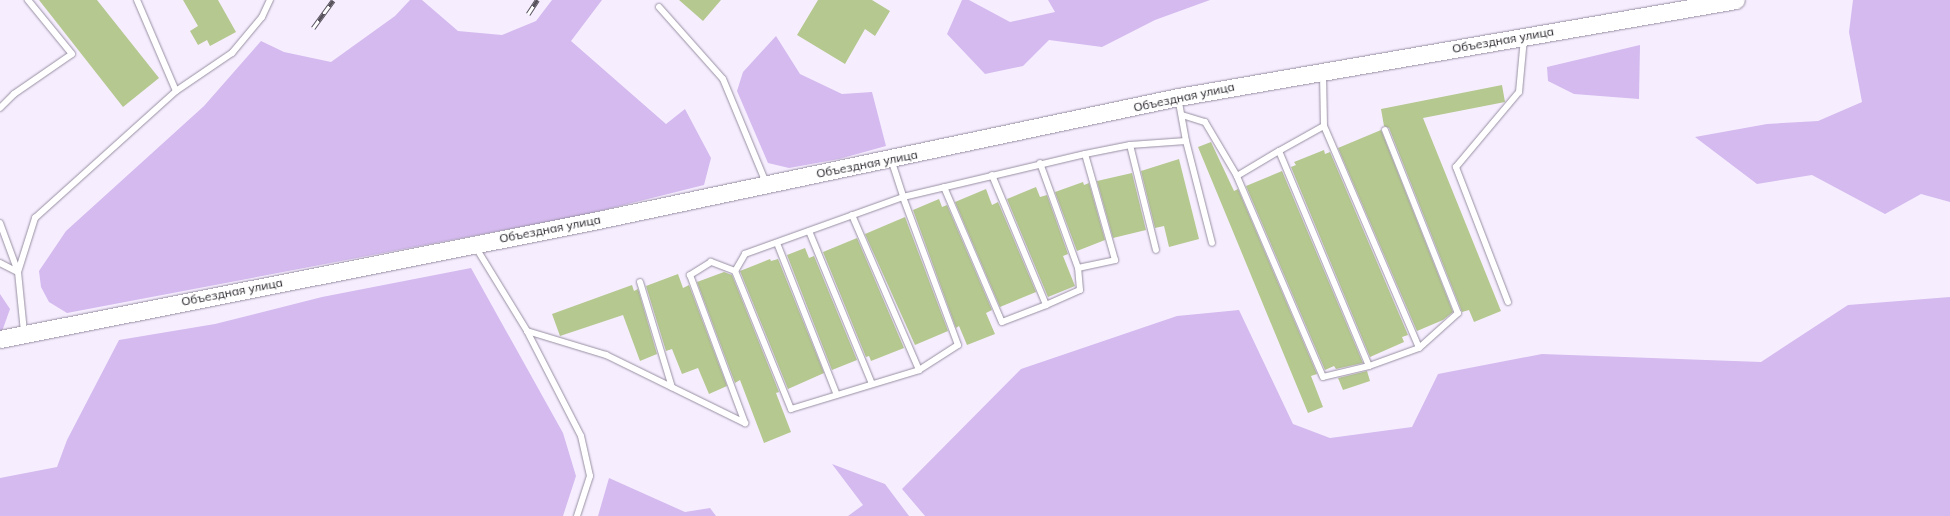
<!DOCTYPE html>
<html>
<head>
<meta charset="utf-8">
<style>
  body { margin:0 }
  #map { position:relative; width:1950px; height:516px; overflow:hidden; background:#f6eeff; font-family:Mulish,sans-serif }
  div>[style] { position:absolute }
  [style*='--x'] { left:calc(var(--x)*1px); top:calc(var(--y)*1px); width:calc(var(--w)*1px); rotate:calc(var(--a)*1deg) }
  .green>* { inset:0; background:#d4baee }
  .building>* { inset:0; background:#b5c88f }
  .roads { filter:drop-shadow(0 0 1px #988fa2) drop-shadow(0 0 1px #988fa2) }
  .lane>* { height:6px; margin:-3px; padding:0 3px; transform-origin:3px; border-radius:3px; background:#fff }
  .secondary>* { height:17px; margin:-8.5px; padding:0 8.5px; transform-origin:8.5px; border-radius:8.5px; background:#fff }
  .rail>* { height:4.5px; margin-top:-2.25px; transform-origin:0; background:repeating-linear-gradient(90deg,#fff 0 9px,#56515b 0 18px); box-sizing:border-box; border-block:1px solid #56515b }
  span { translate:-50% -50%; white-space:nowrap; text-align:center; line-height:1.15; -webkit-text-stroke:3px #fff; paint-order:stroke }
  .street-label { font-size:12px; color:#201c23 }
</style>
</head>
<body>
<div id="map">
  <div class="green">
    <div style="clip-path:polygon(410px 0,422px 0,458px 31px,502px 35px,536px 21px,552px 0,602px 0,571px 41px,666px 124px,685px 109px,711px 158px,704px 185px,584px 215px,67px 313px,49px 302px,41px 287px,39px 271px,66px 231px,204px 106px,261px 41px,284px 52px,331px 62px,395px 16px)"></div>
    <div style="clip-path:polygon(962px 0,969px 0,1010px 22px,1055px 12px,1048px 0,1210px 0,1155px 20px,1102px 47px,1049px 40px,1023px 66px,985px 74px,947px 34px)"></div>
    <div style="clip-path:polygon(1853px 0,1950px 0,1950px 202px,1921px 194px,1885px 214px,1812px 175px,1757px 184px,1695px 137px,1767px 124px,1818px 121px,1862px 102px,1849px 32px)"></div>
    <div style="clip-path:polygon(776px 36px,800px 74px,842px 94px,872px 92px,886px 146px,839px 159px,789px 168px,768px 163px,737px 91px,743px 72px)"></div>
    <div style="clip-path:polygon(1640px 45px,1639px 99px,1574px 94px,1548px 81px,1547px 67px)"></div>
    <div style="clip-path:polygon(471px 268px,563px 433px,576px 476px,563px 516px,0 516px,0 478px,57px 467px,67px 440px,119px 340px,215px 324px,322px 297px)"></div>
    <div style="clip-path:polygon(0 294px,10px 309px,0 337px)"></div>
    <div style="clip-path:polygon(1950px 297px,1950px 516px,925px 516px,902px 489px,1021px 369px,1177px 316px,1239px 310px,1293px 424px,1330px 438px,1412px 427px,1438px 374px,1542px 354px,1761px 362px,1848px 305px)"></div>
    <div style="clip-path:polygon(832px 464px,885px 484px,909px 516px,848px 516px,863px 505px)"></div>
    <div style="clip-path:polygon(609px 478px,685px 512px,710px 508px,716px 516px,598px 516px)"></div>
  </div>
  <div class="building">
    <div style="clip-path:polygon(39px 0,97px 0,159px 78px,123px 107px)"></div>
    <div style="clip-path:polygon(183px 0,218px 0,236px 32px,210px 46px,207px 40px,198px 45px,190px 31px,198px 26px)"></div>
    <div style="clip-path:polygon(679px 0,721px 0,703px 21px)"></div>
    <div style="clip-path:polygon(818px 0,872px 0,890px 11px,875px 36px,865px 29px,845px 64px,797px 35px)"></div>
    <div style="clip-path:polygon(1502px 85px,1505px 102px,1423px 118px,1501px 311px,1474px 322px,1469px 310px,1462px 312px,1389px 128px,1384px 126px,1381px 109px)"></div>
    <div style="clip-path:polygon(1381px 130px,1453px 312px,1443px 320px,1417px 331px,1338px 148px)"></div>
    <div style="clip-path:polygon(1211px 142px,1234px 191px,1238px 189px,1317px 374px,1311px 376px,1323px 407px,1308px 413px,1198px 147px)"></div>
    <div style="clip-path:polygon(1324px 150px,1325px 154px,1330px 152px,1408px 335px,1402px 337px,1404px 342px,1370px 357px,1291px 167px,1296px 165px,1294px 162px)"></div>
    <div style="clip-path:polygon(1179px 159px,1199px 239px,1169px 247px,1164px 226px,1155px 228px,1141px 171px)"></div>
    <div style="clip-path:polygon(1282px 171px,1363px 363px,1336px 369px,1334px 366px,1325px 370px,1246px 186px)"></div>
    <div style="clip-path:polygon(1132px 173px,1146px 230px,1113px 238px,1097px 181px)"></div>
    <div style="clip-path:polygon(1083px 182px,1084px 185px,1089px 183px,1105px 240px,1077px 251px,1055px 192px)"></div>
    <div style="clip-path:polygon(1036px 187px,1040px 197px,1047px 195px,1068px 254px,1063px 256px,1075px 286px,1048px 297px,1007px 199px)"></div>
    <div style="clip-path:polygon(986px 189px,992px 205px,998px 202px,1036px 292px,1000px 307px,955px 202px)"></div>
    <div style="clip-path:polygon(939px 199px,942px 207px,947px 205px,992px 310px,986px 313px,995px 334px,967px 345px,959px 326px,956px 328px,913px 210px)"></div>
    <div style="clip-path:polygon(905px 217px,948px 331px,915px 345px,865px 234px)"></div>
    <div style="clip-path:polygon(857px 238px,904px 348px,871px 361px,869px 356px,866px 357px,823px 252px)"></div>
    <div style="clip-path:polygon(805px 248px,809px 258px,814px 256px,857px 360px,832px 370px,787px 255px)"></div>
    <div style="clip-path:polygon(770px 259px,771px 261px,778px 259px,824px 373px,788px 389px,740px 271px)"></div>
    <div style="clip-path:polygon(724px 272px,732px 275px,779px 392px,776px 393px,791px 432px,764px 443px,740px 380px,735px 383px,697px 282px)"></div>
    <div style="clip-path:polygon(678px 274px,683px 288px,689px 285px,727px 386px,709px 394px,698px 368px,682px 374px,672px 349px,666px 351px,646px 286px)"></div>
    <div style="clip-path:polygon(632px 285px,634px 291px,638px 289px,657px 354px,640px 361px,623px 315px,560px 336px,552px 314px)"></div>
    <div style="clip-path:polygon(1367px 371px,1370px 381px,1343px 390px,1338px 378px)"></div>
  </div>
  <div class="roads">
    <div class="lane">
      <div style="--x:659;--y:7;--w:96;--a:48.4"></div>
      <div style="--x:723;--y:79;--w:113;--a:67.5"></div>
      <div style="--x:176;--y:91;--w:68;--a:-34.2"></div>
      <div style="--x:232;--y:53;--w:47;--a:-50.2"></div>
      <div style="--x:262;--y:17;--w:19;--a:-65"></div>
      <div style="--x:0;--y:108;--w:20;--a:-45"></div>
      <div style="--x:14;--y:94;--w:70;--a:-34.6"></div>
      <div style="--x:72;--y:54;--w:70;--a:-129.2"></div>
      <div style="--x:1182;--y:115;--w:24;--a:17"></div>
      <div style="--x:1205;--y:122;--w:63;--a:59.3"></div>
      <div style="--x:1324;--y:126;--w:241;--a:66.8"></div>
      <div style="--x:1419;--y:348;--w:53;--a:160.2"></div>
      <div style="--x:1385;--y:130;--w:197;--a:68.3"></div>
      <div style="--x:1458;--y:313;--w:52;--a:138.1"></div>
      <div style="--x:1186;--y:141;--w:105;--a:75.7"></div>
      <div style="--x:1130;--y:145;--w:108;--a:76.1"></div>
      <div style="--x:1279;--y:151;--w:233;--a:67.3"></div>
      <div style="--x:1369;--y:366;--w:47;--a:166.6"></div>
      <div style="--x:1323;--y:377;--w:219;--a:-113.2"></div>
      <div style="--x:1237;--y:176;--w:49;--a:-30.8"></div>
      <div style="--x:1279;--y:151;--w:51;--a:-29.1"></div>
      <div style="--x:1324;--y:126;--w:53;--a:-91.1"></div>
      <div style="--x:891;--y:159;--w:40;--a:72"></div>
      <div style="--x:903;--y:197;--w:168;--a:160.2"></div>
      <div style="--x:745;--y:254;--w:20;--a:120"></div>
      <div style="--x:735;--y:271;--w:149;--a:67.9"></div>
      <div style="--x:791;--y:409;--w:134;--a:-16.9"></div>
      <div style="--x:1040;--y:163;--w:112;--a:70.1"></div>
      <div style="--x:1078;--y:268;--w:38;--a:-12"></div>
      <div style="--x:1115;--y:260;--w:110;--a:-105.8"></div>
      <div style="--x:992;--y:175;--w:141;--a:67.4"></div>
      <div style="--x:1046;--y:305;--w:37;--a:-24"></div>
      <div style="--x:1080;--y:290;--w:22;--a:-95"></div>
      <div style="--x:944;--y:187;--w:147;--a:66.8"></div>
      <div style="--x:1002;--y:322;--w:47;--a:-21.1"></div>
      <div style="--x:852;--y:215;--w:169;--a:66.6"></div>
      <div style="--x:919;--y:370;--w:46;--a:-32.7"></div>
      <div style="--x:958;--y:345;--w:158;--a:-110.4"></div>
      <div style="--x:903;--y:197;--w:187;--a:-13.3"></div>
      <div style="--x:1085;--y:154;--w:46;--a:-11.3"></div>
      <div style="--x:1130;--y:145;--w:56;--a:-4.1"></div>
      <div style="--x:1186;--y:141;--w:45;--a:-100.3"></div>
      <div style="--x:0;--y:223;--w:52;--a:69.8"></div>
      <div style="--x:809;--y:231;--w:165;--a:67.6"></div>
      <div style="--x:777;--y:243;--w:163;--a:68.5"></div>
      <div style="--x:475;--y:246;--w:100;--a:58.5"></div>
      <div style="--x:527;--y:331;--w:118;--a:62.8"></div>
      <div style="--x:581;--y:436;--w:41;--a:77.3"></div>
      <div style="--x:590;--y:476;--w:42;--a:108"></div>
      <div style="--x:0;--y:263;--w:20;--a:27"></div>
      <div style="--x:735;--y:271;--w:26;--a:-159"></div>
      <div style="--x:711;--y:262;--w:25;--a:148"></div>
      <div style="--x:690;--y:275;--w:158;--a:69.6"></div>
      <div style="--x:640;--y:282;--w:110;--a:73.1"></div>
      <div style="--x:1508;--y:302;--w:145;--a:-111.1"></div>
      <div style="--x:1456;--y:167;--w:98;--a:-50"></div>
      <div style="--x:1519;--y:92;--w:54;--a:-84.7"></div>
      <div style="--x:527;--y:331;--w:83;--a:16.9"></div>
      <div style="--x:606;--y:355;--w:155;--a:26.1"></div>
      <div style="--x:24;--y:332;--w:60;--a:-95.7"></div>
      <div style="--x:18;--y:272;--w:57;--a:-72.5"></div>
      <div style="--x:35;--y:218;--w:190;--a:-42"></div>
      <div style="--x:176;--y:91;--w:99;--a:-113.2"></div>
    </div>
    <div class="secondary">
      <div style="--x:0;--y:339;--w:610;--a:-11.25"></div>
      <div style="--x:598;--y:220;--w:593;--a:-11.97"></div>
      <div style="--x:1178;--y:97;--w:566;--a:-9.86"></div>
    </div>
  </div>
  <div class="rail">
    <div style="--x:528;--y:14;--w:17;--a:-57"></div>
    <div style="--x:313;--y:28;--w:34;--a:-54"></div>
  </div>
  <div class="street-label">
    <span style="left:1503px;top:40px;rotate:-10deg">Объездная улица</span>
    <span style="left:1184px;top:97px;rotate:-12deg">Объездная улица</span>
    <span style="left:867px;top:164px;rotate:-11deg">Объездная улица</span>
    <span style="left:550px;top:229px;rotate:-11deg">Объездная улица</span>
    <span style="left:232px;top:292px;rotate:-11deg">Объездная улица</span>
  </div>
</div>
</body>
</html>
